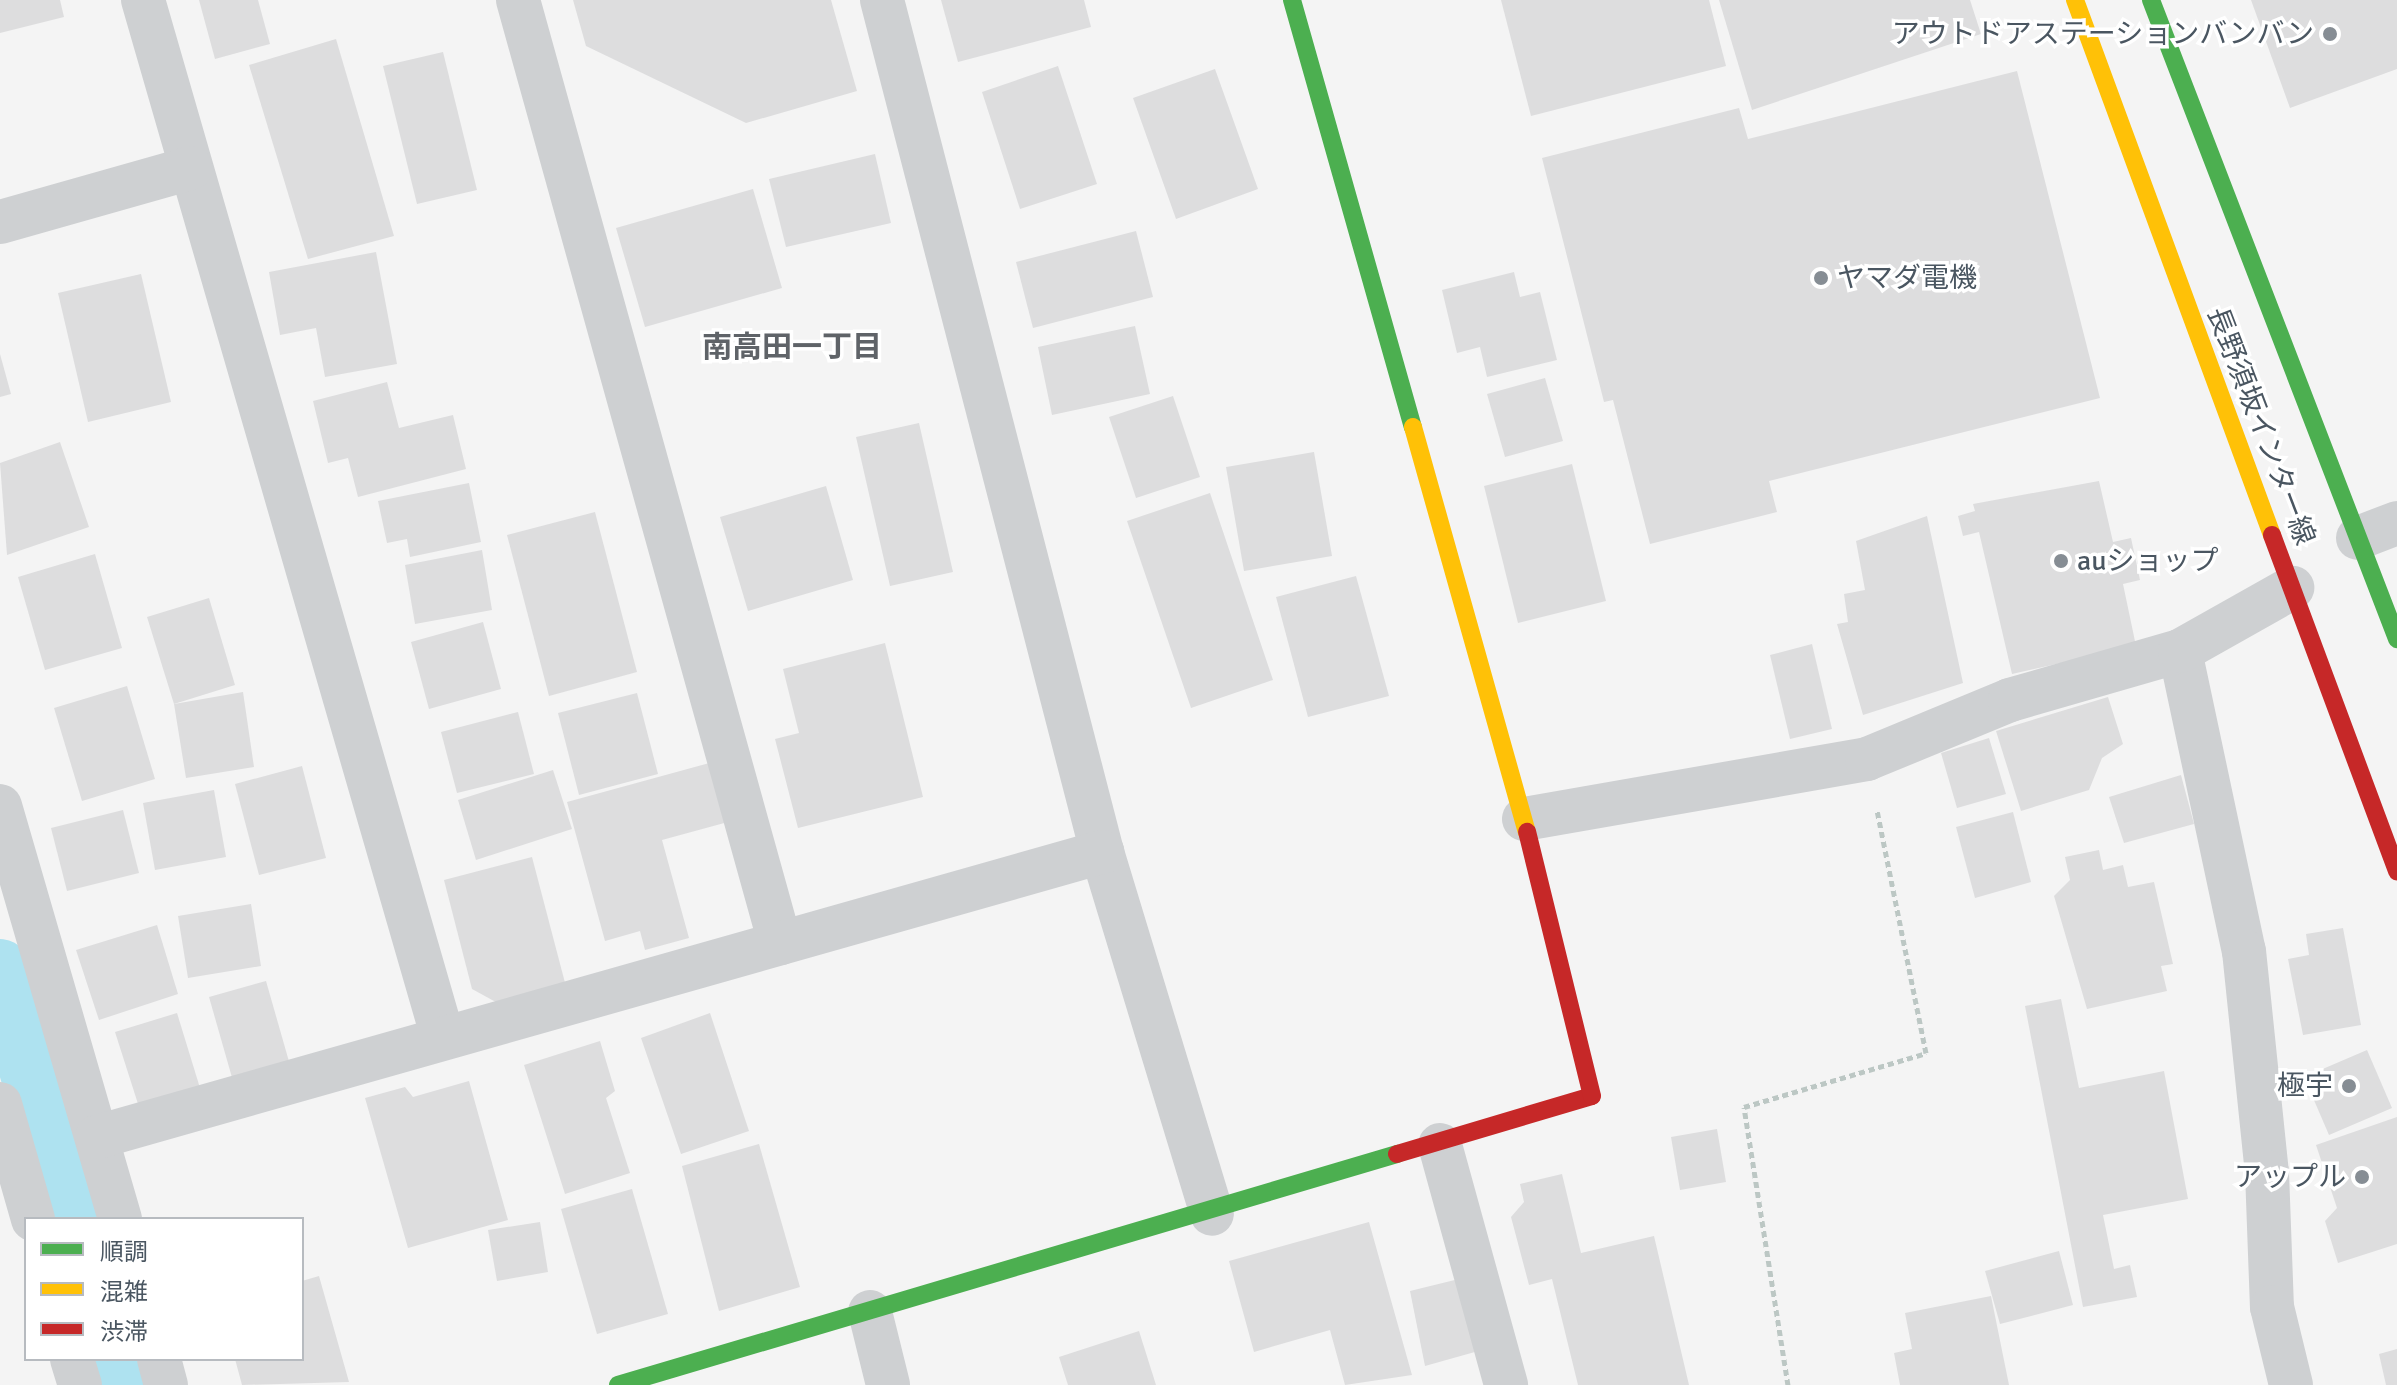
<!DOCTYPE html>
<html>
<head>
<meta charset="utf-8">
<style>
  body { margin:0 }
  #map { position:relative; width:2397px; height:1385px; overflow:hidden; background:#f4f4f4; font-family:Signika,"Noto Sans JP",sans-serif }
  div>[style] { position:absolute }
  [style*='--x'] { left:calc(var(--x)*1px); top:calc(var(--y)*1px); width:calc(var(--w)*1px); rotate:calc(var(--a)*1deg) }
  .canal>* { height:60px; margin:-30px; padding:0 30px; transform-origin:30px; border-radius:30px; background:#aee2f0 }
  .building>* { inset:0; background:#ddddde }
  .path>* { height:5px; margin-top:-2.5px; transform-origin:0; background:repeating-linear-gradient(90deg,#bcc7c4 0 6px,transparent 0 10px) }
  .street>* { height:44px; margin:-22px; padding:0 22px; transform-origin:22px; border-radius:22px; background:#ced0d2 }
  .fast>* { height:18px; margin:-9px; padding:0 9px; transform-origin:9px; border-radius:9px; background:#4caf50 }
  .slow>* { height:18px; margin:-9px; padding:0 9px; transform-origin:9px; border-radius:9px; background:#ffc107 }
  .jam>* { height:18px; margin:-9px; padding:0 9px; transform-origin:9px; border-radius:9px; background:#c62828 }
  .dots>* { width:22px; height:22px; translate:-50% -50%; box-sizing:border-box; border:4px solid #fff; border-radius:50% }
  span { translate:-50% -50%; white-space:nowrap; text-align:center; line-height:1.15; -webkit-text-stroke:7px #fff; paint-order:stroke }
  .poi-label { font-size:28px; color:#4a5661 }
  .right { translate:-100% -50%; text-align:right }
  .left { translate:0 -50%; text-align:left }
  .street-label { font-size:28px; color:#4a5661 }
  .neighbourhood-label { font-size:30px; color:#5f6368; font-weight:700 }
  .legend { position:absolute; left:24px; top:1217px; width:280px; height:144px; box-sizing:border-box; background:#fff; border:2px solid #b7bbc0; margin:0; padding:10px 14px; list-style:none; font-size:24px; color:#4a5661 }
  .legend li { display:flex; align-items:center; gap:16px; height:40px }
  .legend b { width:40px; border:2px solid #b7bbc0 }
</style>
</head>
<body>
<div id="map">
  <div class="canal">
    <div style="--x:0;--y:969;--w:260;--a:73.9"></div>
    <div style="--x:112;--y:1359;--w:27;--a:73"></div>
  </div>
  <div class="building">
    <div style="clip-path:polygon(0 0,60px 0,64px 17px,0 33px)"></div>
    <div style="clip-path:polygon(199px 0,258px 0,270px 44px,215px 59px)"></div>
    <div style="clip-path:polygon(573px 0,831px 0,857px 91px,746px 123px,586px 46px)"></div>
    <div style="clip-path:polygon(941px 0,1084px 0,1091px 27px,958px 62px)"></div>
    <div style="clip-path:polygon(1501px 0,1709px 0,1726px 66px,1531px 116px)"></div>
    <div style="clip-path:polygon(1719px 0,1970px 0,1981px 34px,1752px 110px)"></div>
    <div style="clip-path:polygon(2251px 0,2397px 0,2397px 69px,2290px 108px)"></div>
    <div style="clip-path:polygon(336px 39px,394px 236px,308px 259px,249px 65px)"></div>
    <div style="clip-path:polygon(443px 52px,477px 190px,417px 204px,383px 66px)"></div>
    <div style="clip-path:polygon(1058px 66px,1097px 184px,1020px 209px,982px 92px)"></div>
    <div style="clip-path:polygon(1215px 69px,1258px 189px,1176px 219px,1133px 98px)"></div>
    <div style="clip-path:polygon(2017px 71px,2100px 398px,1769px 481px,1777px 512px,1650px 544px,1613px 400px,1604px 402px,1542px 158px,1739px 108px,1748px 139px)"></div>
    <div style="clip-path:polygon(875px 154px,891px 223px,786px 247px,769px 179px)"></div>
    <div style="clip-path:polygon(753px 189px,782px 288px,645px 327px,616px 228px)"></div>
    <div style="clip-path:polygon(1136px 231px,1153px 297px,1033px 328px,1016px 262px)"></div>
    <div style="clip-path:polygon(376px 252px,397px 364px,325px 377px,316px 328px,280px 335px,269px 272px)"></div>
    <div style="clip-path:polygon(1514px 272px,1520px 297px,1540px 292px,1557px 360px,1487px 377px,1480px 347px,1457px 353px,1442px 290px)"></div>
    <div style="clip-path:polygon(141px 274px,171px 402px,88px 422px,58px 293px)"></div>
    <div style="clip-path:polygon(1135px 326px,1150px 394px,1052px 415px,1038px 347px)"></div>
    <div style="clip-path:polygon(0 354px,11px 394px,0 397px)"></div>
    <div style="clip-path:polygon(1545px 378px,1563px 441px,1505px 457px,1487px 394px)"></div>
    <div style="clip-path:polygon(387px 382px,399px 428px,453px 415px,466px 469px,358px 497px,348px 458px,328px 463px,313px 401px)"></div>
    <div style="clip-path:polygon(1173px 396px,1200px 477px,1136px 498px,1109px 417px)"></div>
    <div style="clip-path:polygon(919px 423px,953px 572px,890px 586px,856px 437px)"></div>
    <div style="clip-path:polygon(60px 442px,89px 527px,7px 555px,0 463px)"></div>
    <div style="clip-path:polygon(1314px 452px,1332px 556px,1244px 571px,1226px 467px)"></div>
    <div style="clip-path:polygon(1572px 464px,1606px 601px,1518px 623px,1484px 486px)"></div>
    <div style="clip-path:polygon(2099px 481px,2113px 542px,2131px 538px,2140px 580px,2123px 584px,2136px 646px,2012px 674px,1979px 532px,1963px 536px,1958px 516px,1975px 511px,1973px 504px)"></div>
    <div style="clip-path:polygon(469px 483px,481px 542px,410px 557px,407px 539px,387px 543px,378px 501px)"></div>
    <div style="clip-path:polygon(826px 486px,853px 580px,748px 611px,720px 517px)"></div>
    <div style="clip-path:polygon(1210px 493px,1273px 680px,1191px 708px,1127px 521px)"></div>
    <div style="clip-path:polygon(595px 512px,637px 672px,549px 696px,507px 535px)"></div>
    <div style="clip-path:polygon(1927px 516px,1963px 683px,1863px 715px,1837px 624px,1848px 622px,1844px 594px,1865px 590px,1856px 541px)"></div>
    <div style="clip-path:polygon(482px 550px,492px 610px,415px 624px,405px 565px)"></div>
    <div style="clip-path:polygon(95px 554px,122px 648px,45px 670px,18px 577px)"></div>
    <div style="clip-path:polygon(1356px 576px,1389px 696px,1308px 717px,1276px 597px)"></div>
    <div style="clip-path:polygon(209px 598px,235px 685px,174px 704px,147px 617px)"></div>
    <div style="clip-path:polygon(483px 622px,501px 689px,429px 709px,411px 642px)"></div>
    <div style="clip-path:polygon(885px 643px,923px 797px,798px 828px,775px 739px,799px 733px,783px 669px)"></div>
    <div style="clip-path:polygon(1812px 644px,1832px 729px,1790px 739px,1770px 655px)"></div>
    <div style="clip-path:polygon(127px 686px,155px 779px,82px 801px,54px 708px)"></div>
    <div style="clip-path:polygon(243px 692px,254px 767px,186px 778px,174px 704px)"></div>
    <div style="clip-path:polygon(637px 693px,658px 774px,579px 795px,558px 713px)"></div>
    <div style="clip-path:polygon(2108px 697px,2123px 744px,2102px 758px,2089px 790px,2021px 811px,1996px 731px)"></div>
    <div style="clip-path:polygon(518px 712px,534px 774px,457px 793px,441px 732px)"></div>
    <div style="clip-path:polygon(1989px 738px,2006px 794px,1957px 808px,1941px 753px)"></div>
    <div style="clip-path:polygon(713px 762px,728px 822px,662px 840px,689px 938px,645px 950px,640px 931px,605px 941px,567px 802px)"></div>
    <div style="clip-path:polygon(302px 766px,326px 858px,259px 875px,235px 784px)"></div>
    <div style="clip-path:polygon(553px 770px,572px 829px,476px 860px,458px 800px)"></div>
    <div style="clip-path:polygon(2181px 775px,2194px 824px,2124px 843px,2109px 797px)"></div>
    <div style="clip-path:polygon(214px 790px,226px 857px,155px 870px,143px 803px)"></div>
    <div style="clip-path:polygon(123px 810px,139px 873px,67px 891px,51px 828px)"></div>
    <div style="clip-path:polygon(2013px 812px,2031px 882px,1975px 898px,1956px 827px)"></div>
    <div style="clip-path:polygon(2099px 850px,2103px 870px,2123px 865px,2128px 887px,2154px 882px,2173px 964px,2161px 966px,2167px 991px,2087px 1009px,2054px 896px,2070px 880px,2065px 857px)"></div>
    <div style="clip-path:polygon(532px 857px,569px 998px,514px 1012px,472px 989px,444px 880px)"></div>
    <div style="clip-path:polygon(251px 904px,261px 966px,188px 978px,178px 916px)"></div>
    <div style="clip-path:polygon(157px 925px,178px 994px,99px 1020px,76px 950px)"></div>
    <div style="clip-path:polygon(2343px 928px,2361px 1025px,2303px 1035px,2288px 959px,2309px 955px,2306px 934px)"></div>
    <div style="clip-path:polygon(266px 981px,290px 1065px,233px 1081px,209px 997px)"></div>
    <div style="clip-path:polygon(2061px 999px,2079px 1088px,2164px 1071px,2188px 1199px,2103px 1215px,2114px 1269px,2130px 1265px,2137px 1297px,2083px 1307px,2025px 1006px)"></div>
    <div style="clip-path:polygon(177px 1013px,200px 1088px,139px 1107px,115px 1032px)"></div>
    <div style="clip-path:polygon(710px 1013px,749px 1131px,681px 1154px,641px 1038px)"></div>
    <div style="clip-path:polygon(600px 1041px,615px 1091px,606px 1098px,630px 1173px,565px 1194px,524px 1065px)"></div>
    <div style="clip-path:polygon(2367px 1050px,2392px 1108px,2329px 1135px,2304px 1077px)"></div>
    <div style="clip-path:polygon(469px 1081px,508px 1220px,408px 1248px,365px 1098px,405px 1087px,413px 1097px)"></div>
    <div style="clip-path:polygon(2397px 1117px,2397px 1244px,2338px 1263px,2325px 1221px,2337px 1208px,2316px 1145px)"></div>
    <div style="clip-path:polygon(1717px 1129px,1726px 1182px,1680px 1190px,1671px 1137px)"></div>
    <div style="clip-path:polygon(759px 1144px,800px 1287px,719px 1311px,682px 1166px)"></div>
    <div style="clip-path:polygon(1562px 1174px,1581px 1253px,1654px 1236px,1689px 1385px,1578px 1385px,1552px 1279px,1529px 1285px,1511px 1217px,1524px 1202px,1520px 1184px)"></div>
    <div style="clip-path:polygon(632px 1189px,668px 1314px,597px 1334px,561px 1209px)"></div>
    <div style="clip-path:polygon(540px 1222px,548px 1272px,497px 1281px,488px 1230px)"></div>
    <div style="clip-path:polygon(1369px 1222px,1412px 1375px,1345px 1385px,1330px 1330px,1254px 1352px,1229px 1261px)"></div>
    <div style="clip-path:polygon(2059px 1251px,2073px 1305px,2000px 1324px,1985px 1271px)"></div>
    <div style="clip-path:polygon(319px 1276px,349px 1382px,242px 1385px,235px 1359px,302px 1359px,302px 1281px)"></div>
    <div style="clip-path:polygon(1471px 1276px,1489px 1348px,1425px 1366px,1410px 1291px)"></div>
    <div style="clip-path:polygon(1991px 1296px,2009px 1385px,1900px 1385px,1894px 1353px,1912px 1349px,1905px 1313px)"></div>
    <div style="clip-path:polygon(1139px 1331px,1156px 1385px,1068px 1385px,1059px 1357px)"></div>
    <div style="clip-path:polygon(2397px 1349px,2397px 1385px,2386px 1385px,2379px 1354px)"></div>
  </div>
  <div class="path">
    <div style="--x:1788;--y:1385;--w:281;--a:-99"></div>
    <div style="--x:1744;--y:1107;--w:190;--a:-16.5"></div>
    <div style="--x:1926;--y:1053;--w:248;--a:-101.4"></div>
  </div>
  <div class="street">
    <div style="--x:143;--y:0;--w:1080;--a:73.88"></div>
    <div style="--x:518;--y:0;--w:979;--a:74.47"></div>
    <div style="--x:882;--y:0;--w:880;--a:75.52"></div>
    <div style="--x:1102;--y:852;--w:378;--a:73.1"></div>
    <div style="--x:0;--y:222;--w:198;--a:-15.8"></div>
    <div style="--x:2358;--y:538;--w:42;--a:-21"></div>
    <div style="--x:2180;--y:651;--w:307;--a:78"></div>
    <div style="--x:2244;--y:951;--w:222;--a:84.1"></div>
    <div style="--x:2267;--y:1172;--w:135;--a:87.9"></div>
    <div style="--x:2272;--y:1307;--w:80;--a:76.3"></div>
    <div style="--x:0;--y:806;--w:430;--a:73.8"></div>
    <div style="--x:1524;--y:819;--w:348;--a:-9.9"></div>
    <div style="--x:1867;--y:759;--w:155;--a:-22.4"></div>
    <div style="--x:2010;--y:700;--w:177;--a:-16.1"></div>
    <div style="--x:2180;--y:651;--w:129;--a:-29.4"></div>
    <div style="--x:0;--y:1104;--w:120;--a:74"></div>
    <div style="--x:97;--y:1137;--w:1045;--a:-15.83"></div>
    <div style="--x:1440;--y:1145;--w:249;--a:74.6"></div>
    <div style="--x:870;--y:1312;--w:75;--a:76.1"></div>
    <div style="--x:72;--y:1359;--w:27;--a:73"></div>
    <div style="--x:159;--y:1359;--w:27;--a:75"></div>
  </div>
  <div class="fast">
    <div style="--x:1292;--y:0;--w:444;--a:74.2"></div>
    <div style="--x:2151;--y:0;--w:685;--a:68.94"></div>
    <div style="--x:618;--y:1385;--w:813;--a:-16.52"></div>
  </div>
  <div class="slow">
    <div style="--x:2075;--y:0;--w:570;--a:69.79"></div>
    <div style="--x:1413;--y:427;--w:421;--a:74.3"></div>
  </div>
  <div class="jam">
    <div style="--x:2272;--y:535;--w:359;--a:69.6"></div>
    <div style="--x:1397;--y:1154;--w:203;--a:-16.6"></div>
    <div style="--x:1592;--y:1096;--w:272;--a:-103.8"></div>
  </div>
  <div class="dots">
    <div style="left:2330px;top:34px;background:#868d94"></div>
    <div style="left:1821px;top:278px;background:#868d94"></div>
    <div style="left:2061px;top:561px;background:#868d94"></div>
    <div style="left:2349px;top:1086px;background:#868d94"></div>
    <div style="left:2362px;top:1177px;background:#868d94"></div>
  </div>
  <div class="poi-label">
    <span class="right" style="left:2314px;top:34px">アウトドアステーションバンバン</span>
    <span class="left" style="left:1837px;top:278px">ヤマダ電機</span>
    <span class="left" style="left:2077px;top:561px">auショップ</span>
    <span class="right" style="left:2333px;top:1086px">極宇</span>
    <span class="right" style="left:2346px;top:1177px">アップル</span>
  </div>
  <div class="street-label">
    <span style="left:2261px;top:426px;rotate:69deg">長野須坂インター線</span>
  </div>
  <div class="neighbourhood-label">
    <span style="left:792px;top:348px">南高田一丁目</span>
  </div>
  <ul class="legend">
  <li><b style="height:10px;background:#4caf50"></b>順調</li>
  <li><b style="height:10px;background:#ffc107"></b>混雑</li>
  <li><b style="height:10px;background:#c62828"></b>渋滞</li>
  </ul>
</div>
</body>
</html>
